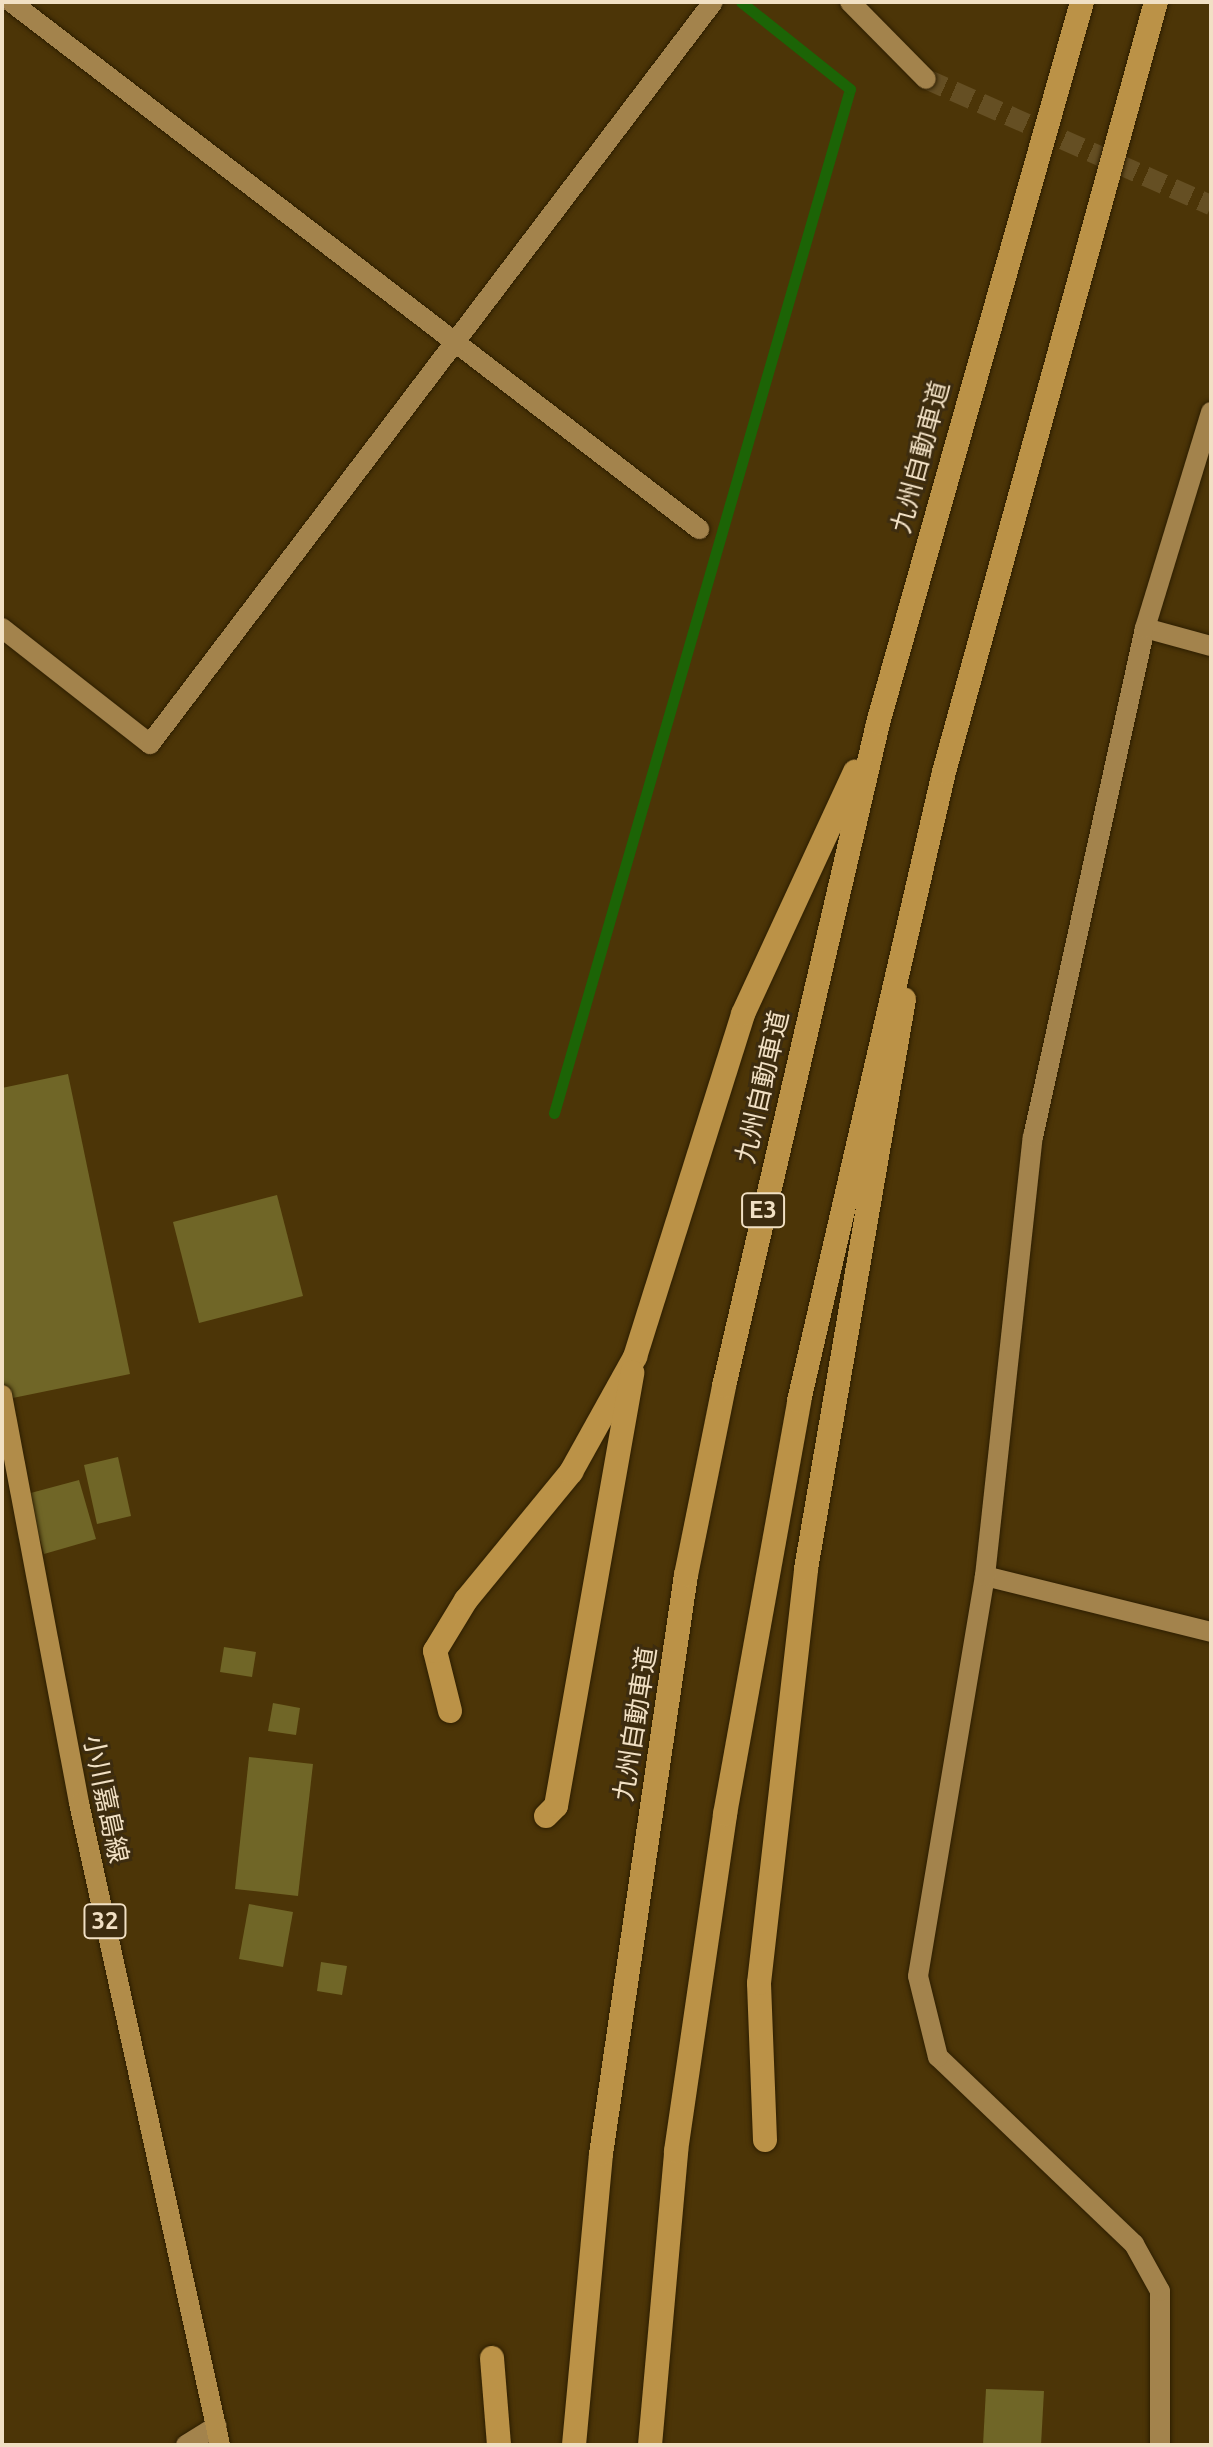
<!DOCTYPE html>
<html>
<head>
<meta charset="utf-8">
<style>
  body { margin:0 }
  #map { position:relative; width:1213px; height:2447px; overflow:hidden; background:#4c3507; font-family:Ubuntu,"Noto Sans JP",sans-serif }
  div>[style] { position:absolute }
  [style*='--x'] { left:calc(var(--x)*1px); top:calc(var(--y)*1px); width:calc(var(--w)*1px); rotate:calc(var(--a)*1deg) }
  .stream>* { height:11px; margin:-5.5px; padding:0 5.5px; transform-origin:5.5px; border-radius:5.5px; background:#1c6406 }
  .building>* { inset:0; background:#706627 }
  .minor-tunnel>* { height:20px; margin-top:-10px; transform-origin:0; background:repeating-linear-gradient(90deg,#654f23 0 20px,transparent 0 30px) }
  .roads { filter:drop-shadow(0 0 2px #2d1e01) drop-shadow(0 0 2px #2d1e01) }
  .minor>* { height:20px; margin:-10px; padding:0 10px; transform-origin:10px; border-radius:10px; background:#a3834c }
  .primary>* { height:20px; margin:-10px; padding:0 10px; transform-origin:10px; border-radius:10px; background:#b18c49 }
  .motorway>* { height:24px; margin:-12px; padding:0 12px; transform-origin:12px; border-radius:12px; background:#bb9247 }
  span { translate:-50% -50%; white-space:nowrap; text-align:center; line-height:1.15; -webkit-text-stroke:6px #3d2c0f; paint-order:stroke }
  .shield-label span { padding:2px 6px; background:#3d2c0f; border:2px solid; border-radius:6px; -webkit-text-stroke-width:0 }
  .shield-label { font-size:24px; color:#f1e0c4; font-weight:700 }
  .street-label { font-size:26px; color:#f1e0c4 }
  .frame { position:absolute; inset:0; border:4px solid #f1e0c4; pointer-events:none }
</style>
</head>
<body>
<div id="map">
  <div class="stream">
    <div style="--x:554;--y:1113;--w:1066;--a:-73.88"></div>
    <div style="--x:850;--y:89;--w:139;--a:-141.4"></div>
  </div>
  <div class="building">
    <div style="clip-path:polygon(68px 1074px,130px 1374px,3px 1400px,2px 1088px)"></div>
    <div style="clip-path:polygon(277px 1195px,303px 1296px,199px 1323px,173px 1222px)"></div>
    <div style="clip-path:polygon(118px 1457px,131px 1516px,97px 1524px,84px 1465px)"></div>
    <div style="clip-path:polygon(79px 1480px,96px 1539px,44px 1554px,27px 1494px)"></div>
    <div style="clip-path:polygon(224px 1647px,256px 1652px,252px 1677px,220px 1672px)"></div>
    <div style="clip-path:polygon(273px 1703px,300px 1708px,296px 1735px,268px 1731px)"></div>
    <div style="clip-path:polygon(249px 1757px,313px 1764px,298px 1896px,235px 1889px)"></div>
    <div style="clip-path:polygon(249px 1904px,293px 1912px,283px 1967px,239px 1959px)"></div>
    <div style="clip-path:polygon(321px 1962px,347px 1966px,342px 1995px,317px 1991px)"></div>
    <div style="clip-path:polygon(986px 2389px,1044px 2391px,1041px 2445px,983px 2445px)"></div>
  </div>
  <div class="minor-tunnel">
    <div style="--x:926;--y:79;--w:312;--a:23.9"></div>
  </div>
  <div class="roads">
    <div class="minor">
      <div style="--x:11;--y:2;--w:867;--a:37.45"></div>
      <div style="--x:850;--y:2;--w:108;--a:45.4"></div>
      <div style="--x:2;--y:628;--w:188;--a:38.1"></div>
      <div style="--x:150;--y:744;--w:931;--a:-52.81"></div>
      <div style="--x:1145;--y:628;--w:68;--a:15.3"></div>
      <div style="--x:985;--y:1576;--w:233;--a:13.9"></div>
      <div style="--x:186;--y:2445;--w:36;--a:-32"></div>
      <div style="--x:1160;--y:2445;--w:154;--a:-90"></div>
      <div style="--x:1160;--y:2291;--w:54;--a:-119"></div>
      <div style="--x:1134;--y:2244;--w:271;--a:-136.3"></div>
      <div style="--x:938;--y:2057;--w:83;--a:-103.9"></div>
      <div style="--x:918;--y:1976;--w:406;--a:-80.5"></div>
      <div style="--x:985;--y:1576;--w:442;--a:-83.8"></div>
      <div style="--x:1033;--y:1137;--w:521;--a:-77.59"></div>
      <div style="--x:1145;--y:628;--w:226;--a:-73"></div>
    </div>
    <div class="primary">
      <div style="--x:2;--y:1395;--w:415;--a:79.3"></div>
      <div style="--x:79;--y:1803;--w:657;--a:77.61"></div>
    </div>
    <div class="motorway">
      <div style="--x:450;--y:1711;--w:62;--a:-104"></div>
      <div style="--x:435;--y:1651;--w:60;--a:-58.7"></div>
      <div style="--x:466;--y:1600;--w:166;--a:-50.6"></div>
      <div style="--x:571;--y:1472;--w:132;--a:-60.9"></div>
      <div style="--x:635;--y:1357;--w:360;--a:-72.5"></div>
      <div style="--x:743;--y:1014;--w:267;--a:-65.2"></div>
      <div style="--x:546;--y:1816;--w:14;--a:-45"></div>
      <div style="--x:556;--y:1806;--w:440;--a:-80"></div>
      <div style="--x:765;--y:2140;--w:157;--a:-92.2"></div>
      <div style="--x:759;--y:1983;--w:417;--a:-83.5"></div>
      <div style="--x:806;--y:1569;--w:578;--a:-80.24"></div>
      <div style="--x:492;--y:2358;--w:87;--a:85.4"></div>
      <div style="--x:574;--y:2445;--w:292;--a:-84.7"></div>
      <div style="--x:601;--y:2154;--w:585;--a:-81.65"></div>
      <div style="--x:686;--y:1575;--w:193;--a:-78.6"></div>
      <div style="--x:724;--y:1386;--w:681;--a:-76.92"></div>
      <div style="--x:878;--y:723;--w:749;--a:-74.2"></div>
      <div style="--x:650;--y:2445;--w:295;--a:-84.9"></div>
      <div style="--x:676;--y:2151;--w:341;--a:-81.7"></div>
      <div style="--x:725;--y:1814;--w:420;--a:-79.8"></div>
      <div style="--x:799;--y:1401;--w:645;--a:-77.02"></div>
      <div style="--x:944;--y:772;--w:799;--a:-74.61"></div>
    </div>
  </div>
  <div class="shield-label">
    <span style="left:763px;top:1210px">E3</span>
    <span style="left:105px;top:1921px">32</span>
  </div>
  <div class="street-label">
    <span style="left:920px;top:457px;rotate:-75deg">九州自動車道</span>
    <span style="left:762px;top:1087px;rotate:-77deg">九州自動車道</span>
    <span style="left:635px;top:1724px;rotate:-81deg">九州自動車道</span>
    <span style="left:106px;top:1799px;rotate:78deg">小川嘉島線</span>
  </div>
  <div class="frame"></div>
</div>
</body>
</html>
